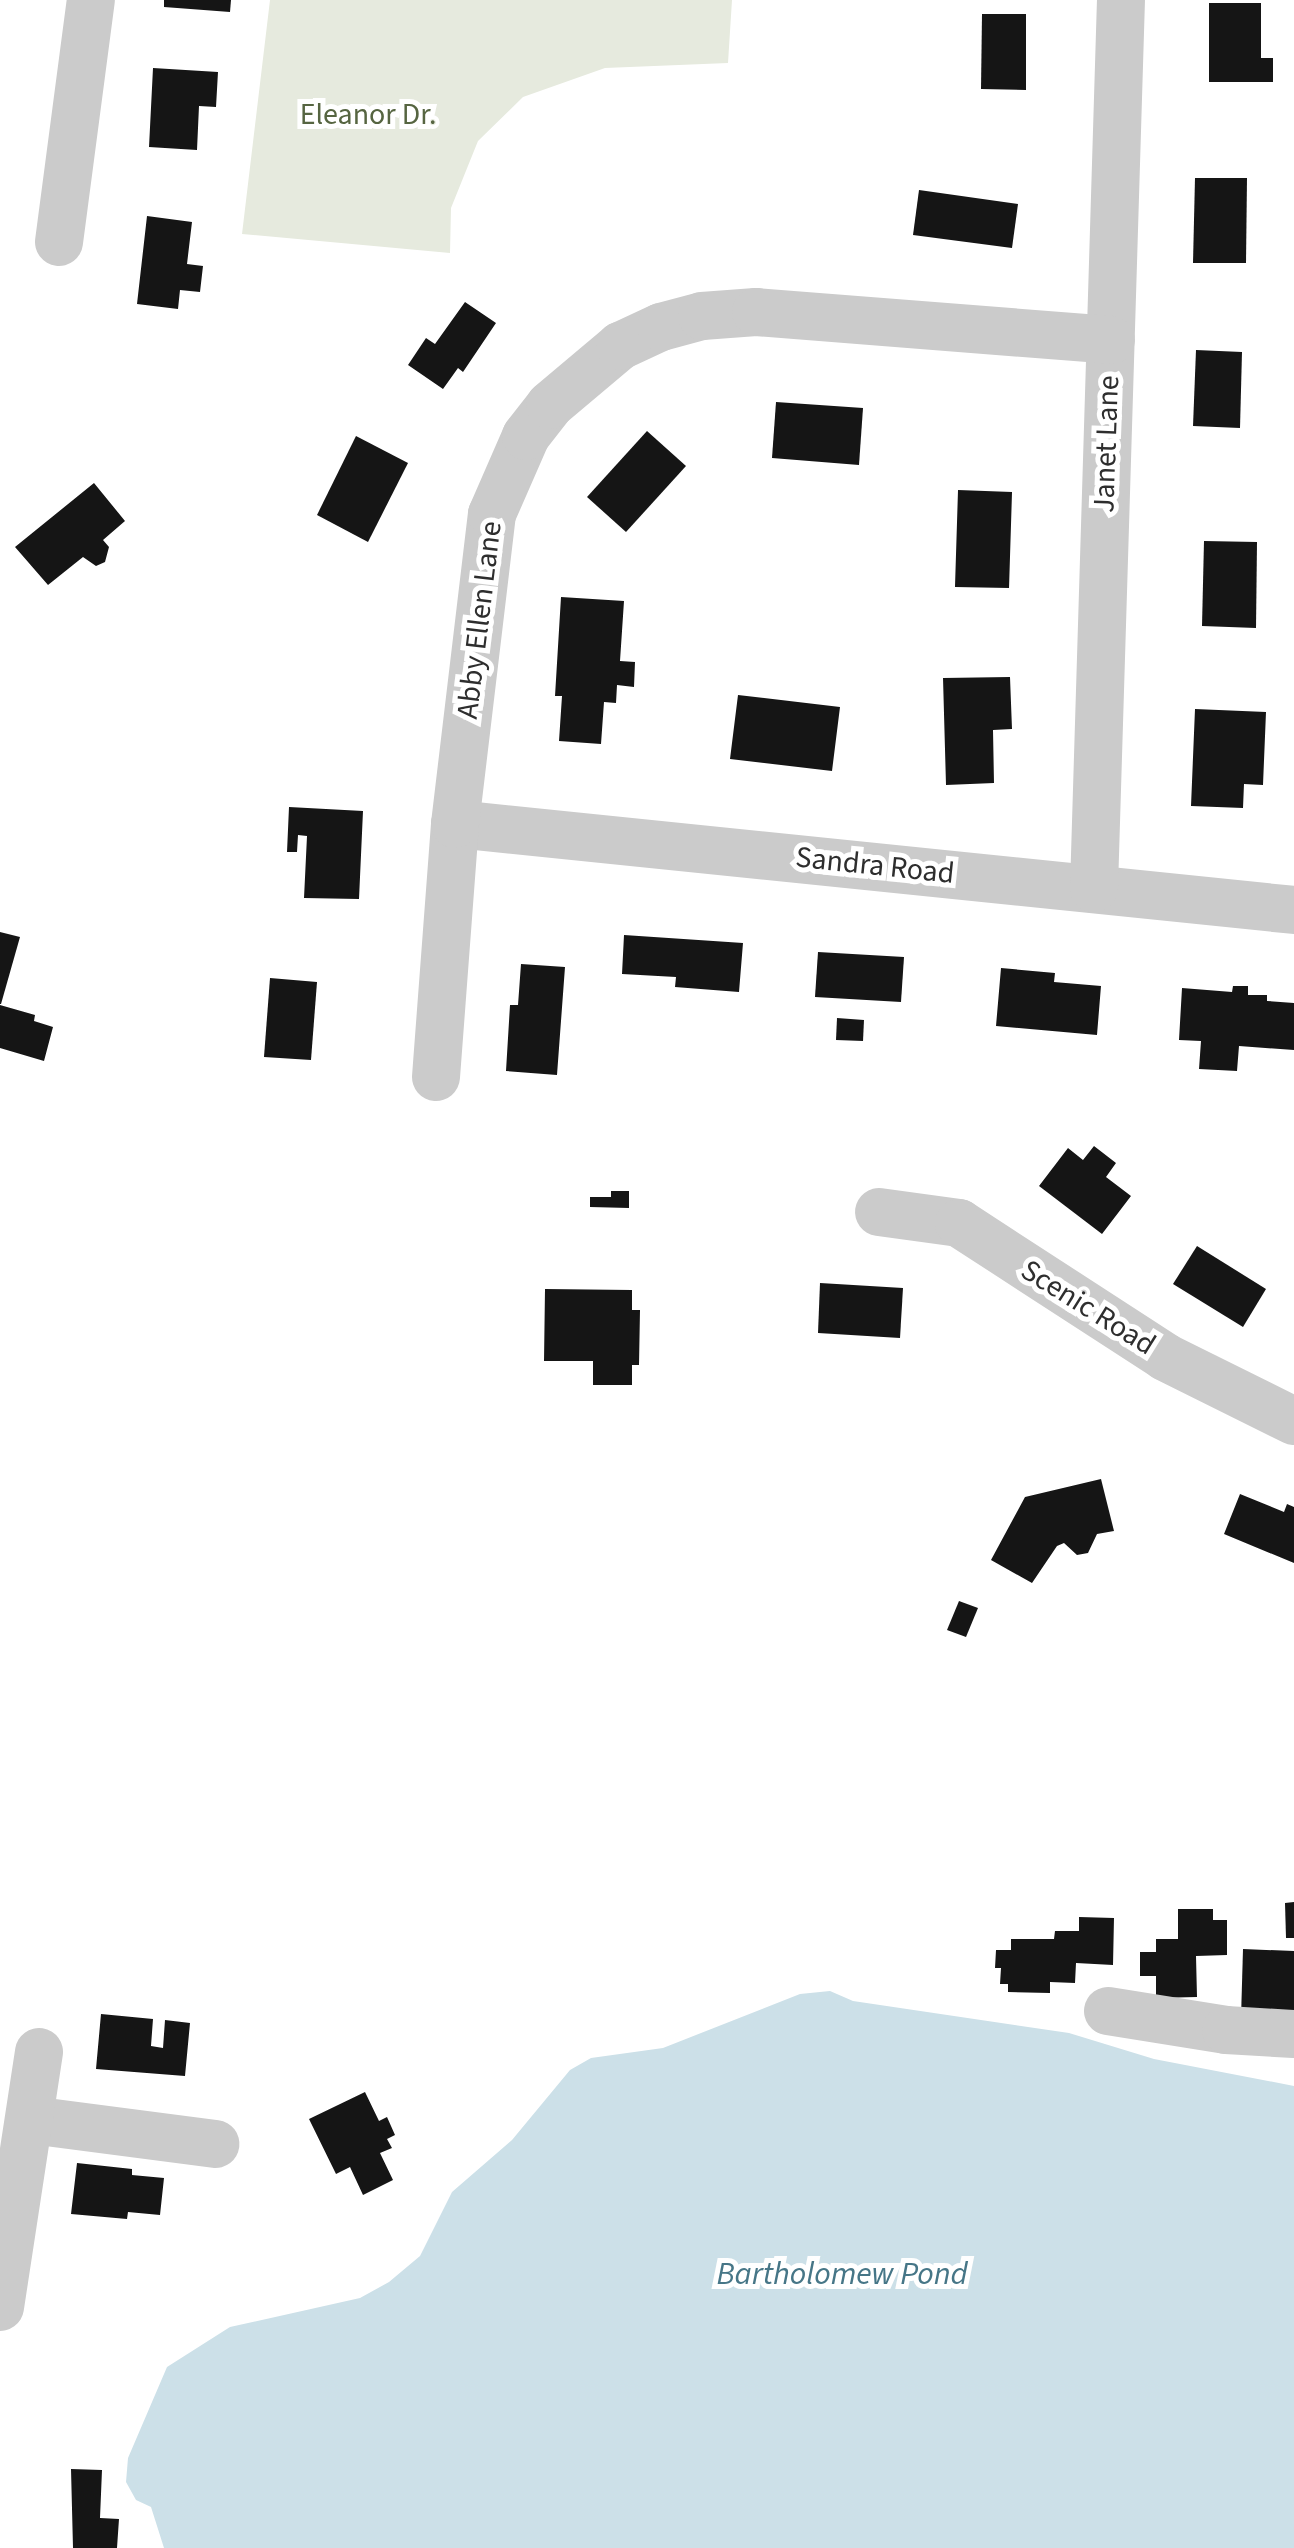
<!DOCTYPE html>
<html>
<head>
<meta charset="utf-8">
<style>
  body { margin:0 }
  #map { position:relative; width:1294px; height:2548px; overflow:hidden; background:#fff; font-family:"Source Sans 3",sans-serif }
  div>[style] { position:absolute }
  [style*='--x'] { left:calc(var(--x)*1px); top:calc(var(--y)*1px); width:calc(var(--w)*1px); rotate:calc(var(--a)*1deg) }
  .green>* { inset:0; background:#e6eade }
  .water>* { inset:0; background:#cce0e8 }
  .building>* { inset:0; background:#151515 }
  .minor>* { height:48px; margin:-24px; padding:0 24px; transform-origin:24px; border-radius:24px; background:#cbcbcb }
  span { translate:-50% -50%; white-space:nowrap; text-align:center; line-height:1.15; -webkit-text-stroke:10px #fff; paint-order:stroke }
  .park-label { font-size:30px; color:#566541 }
  .street-label { font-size:30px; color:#2e2e2e }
  .water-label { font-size:32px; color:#467687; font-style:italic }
</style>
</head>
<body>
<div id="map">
  <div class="green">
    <div style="clip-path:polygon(270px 0,732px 0,728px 63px,605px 68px,523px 97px,478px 141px,451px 208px,450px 253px,242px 234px)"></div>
  </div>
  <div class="water">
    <div style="clip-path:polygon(830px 1991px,853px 2001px,1069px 2033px,1154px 2059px,1294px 2086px,1294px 2548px,164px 2548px,151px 2507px,136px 2500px,126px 2482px,128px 2458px,167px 2367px,230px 2327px,360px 2298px,389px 2282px,420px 2256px,452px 2192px,512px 2140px,570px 2070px,591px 2058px,663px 2048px,800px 1994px)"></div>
  </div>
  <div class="building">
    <div style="clip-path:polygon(164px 0,231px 0,230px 12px,164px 7px)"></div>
    <div style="clip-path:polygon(1209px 3px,1261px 3px,1261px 58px,1273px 58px,1273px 82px,1209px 82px)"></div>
    <div style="clip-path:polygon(982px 14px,1026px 14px,1026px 90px,981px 89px)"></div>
    <div style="clip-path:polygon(153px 68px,218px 72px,216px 107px,199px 106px,197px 150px,149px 147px)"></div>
    <div style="clip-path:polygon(1195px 178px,1247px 178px,1246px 263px,1193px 263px)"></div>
    <div style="clip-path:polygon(919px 190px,1018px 204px,1012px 248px,913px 235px)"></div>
    <div style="clip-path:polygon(147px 216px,192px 222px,187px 264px,203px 266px,200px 292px,180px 290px,178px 309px,137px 304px)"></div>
    <div style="clip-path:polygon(465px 302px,496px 323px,463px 372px,458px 368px,443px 389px,408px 365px,426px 338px,435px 344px)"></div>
    <div style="clip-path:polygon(1196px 350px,1242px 352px,1240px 428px,1193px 426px)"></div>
    <div style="clip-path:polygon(776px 402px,863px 408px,859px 465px,772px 458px)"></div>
    <div style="clip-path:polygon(647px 431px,686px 466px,626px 532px,587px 497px)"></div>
    <div style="clip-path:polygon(356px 436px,408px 463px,368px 542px,317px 515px)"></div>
    <div style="clip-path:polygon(94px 483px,125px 521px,103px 540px,109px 547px,105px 562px,96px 566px,83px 557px,48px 585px,15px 547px)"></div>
    <div style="clip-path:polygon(958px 490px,1012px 492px,1009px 588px,955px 587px)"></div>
    <div style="clip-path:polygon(1204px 541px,1257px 542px,1256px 628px,1202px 626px)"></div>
    <div style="clip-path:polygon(561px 597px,624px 601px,620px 661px,635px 662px,634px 687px,617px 685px,616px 703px,604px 702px,601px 744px,559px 741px,562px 696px,555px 696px)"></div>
    <div style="clip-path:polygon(1010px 677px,1012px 729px,993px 730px,994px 783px,946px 785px,943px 678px)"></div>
    <div style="clip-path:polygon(738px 695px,840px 707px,832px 771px,730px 759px)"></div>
    <div style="clip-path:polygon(1195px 709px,1266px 712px,1263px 785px,1244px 784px,1243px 808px,1191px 806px)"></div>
    <div style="clip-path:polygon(289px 807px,363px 811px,359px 899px,304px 898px,307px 836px,298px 835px,297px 852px,287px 852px)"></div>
    <div style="clip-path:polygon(0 932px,20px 937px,1px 1004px,0 1004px)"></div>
    <div style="clip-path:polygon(624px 935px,743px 943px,739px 992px,675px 987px,676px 977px,622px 974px)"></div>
    <div style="clip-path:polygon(818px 952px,904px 957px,901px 1002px,815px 997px)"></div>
    <div style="clip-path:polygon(521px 964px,565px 967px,557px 1075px,506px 1071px,510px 1005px,518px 1005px)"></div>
    <div style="clip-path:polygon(1001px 968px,1055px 973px,1054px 982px,1101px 986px,1097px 1035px,996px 1026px)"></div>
    <div style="clip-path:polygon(270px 978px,317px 982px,311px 1060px,264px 1057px)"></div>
    <div style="clip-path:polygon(1233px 986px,1248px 986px,1248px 995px,1267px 995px,1267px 1001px,1294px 1003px,1294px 1050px,1239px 1046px,1237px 1071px,1199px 1069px,1201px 1041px,1179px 1040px,1182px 988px,1232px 992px)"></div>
    <div style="clip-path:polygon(0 1005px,35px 1015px,34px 1021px,53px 1027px,44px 1061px,0 1048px)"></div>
    <div style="clip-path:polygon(837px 1018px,864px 1020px,863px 1041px,836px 1040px)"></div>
    <div style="clip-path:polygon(1094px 1146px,1116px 1163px,1106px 1177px,1131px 1196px,1102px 1234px,1039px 1186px,1068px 1148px,1083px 1160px)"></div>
    <div style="clip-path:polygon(611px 1191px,629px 1191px,629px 1208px,590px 1207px,590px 1197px,611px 1197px)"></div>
    <div style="clip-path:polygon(1197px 1246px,1266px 1289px,1243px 1327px,1173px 1284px)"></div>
    <div style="clip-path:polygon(820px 1283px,903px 1288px,900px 1338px,818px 1333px)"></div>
    <div style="clip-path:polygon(545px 1289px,632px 1290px,632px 1310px,640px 1310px,639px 1365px,632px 1365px,632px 1385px,593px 1385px,593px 1361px,544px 1361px)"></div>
    <div style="clip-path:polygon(1101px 1479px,1114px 1531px,1097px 1534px,1088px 1553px,1077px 1555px,1064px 1543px,1057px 1546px,1032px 1583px,991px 1560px,1025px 1497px)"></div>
    <div style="clip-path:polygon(1240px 1494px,1284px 1512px,1287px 1504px,1294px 1507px,1294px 1563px,1224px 1534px)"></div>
    <div style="clip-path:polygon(959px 1601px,978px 1608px,966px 1637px,947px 1630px)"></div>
    <div style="clip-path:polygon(1294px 1902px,1294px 1938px,1286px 1938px,1285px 1903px)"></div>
    <div style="clip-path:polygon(1178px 1909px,1213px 1909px,1213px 1920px,1227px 1920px,1227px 1955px,1196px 1956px,1197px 1997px,1156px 1998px,1156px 1976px,1140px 1976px,1140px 1952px,1156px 1952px,1156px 1939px,1178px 1939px)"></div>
    <div style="clip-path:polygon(1079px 1917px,1114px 1918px,1113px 1965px,1076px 1963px,1075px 1983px,1050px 1982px,1050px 1993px,1008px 1992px,1008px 1984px,1000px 1984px,1001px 1968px,995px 1968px,996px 1950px,1011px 1950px,1011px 1939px,1054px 1939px,1055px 1931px,1079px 1931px)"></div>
    <div style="clip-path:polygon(1243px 1949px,1294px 1951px,1294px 2021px,1241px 2018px)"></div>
    <div style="clip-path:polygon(101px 2014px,153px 2019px,151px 2046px,163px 2048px,165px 2020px,190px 2023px,185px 2076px,96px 2069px)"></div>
    <div style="clip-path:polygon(365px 2092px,379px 2121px,387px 2117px,395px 2135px,387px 2139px,392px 2148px,380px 2153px,393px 2180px,363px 2195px,350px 2167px,336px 2174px,309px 2119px)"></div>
    <div style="clip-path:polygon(77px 2163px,132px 2169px,132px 2175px,164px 2178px,160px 2215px,128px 2212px,127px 2219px,71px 2214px)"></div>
    <div style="clip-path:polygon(71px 2469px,102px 2470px,100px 2518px,119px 2519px,117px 2548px,73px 2548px)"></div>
  </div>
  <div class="minor">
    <div style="--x:59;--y:242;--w:244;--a:-82.5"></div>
    <div style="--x:455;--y:824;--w:843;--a:5.85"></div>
    <div style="--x:1094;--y:888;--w:888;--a:-88.26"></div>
    <div style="--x:436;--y:1077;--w:254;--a:-85.7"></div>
    <div style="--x:455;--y:824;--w:312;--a:-83.2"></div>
    <div style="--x:492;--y:514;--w:85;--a:-66.4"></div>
    <div style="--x:526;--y:436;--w:39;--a:-52"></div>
    <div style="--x:550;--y:405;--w:92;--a:-40.1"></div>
    <div style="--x:620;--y:346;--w:45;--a:-24.9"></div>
    <div style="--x:661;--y:327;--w:42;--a:-15"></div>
    <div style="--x:702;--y:316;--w:54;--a:-4.2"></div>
    <div style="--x:756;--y:312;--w:356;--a:4.5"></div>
    <div style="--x:879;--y:1212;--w:81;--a:7.8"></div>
    <div style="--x:959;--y:1223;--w:246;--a:33"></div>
    <div style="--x:1165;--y:1357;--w:144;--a:26.4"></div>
    <div style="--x:1108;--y:2011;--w:120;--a:9.1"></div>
    <div style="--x:1226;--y:2030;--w:68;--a:3.4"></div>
    <div style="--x:31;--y:2120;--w:186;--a:7.4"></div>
    <div style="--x:0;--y:2307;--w:258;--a:-81.3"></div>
  </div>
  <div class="park-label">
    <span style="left:368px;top:115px">Eleanor Dr.</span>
  </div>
  <div class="street-label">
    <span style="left:1107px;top:444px;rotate:-88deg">Janet Lane</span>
    <span style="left:480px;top:620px;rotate:-83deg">Abby Ellen Lane</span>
    <span style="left:875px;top:866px;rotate:6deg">Sandra Road</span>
    <span style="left:1088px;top:1308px;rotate:32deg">Scenic Road</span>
  </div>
  <div class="water-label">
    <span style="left:842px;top:2274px">Bartholomew Pond</span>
  </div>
</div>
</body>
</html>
